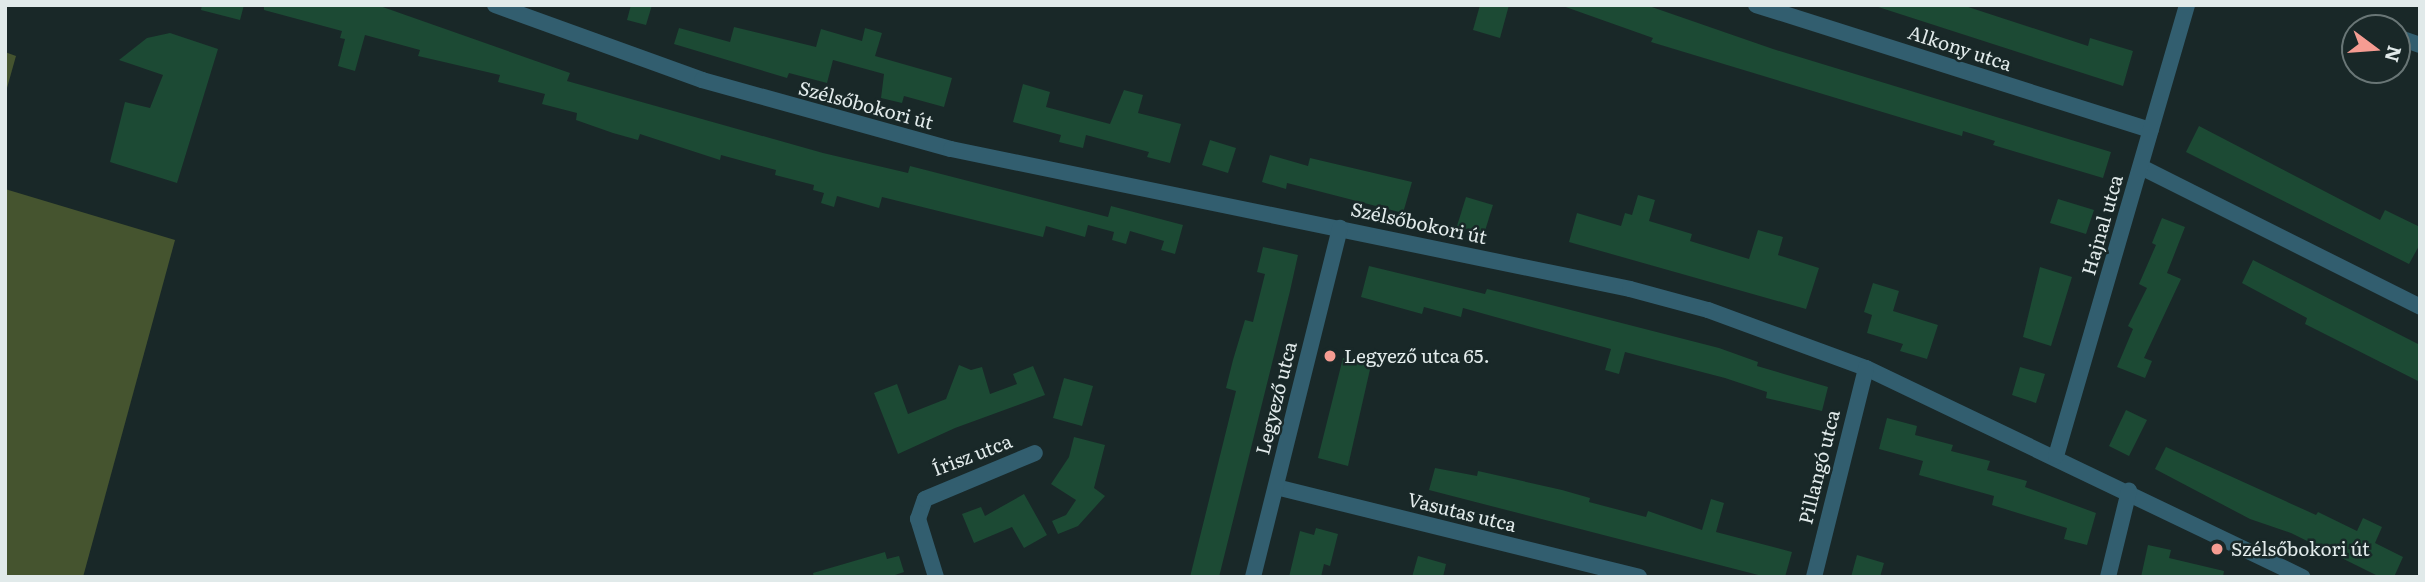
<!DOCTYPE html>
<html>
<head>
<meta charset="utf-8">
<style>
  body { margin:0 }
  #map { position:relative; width:2425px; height:582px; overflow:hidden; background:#192828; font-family:Literata,serif }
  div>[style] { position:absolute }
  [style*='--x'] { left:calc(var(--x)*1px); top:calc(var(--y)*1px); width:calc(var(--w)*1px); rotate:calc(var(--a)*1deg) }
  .green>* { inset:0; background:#45542f }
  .building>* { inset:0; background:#1c4a34 }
  .street>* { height:16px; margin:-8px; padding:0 8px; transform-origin:8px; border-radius:8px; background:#325e6f }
  .dots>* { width:19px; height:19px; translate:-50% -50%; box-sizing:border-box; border:4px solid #192828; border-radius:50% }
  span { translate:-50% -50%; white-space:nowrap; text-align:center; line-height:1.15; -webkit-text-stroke:5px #192828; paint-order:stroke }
  .street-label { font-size:19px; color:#e1eaea }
  .poi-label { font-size:19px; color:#e1eaea }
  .left { translate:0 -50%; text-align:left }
  .frame { position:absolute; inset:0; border:7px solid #e1eaea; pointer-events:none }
  .north { position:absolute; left:2341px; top:14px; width:70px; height:70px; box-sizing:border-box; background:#192828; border:2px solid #697676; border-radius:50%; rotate:106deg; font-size:19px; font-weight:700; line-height:28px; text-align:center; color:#e1eaea }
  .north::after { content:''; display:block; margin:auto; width:24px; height:32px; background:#f59c92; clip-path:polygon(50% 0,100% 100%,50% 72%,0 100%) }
</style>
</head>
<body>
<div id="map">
  <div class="green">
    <div style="clip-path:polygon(5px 52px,16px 56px,5px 95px)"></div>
    <div style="clip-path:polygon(5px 189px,175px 240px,83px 577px,5px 577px)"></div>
  </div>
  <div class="building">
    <div style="clip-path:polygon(202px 5px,244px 5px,240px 20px,201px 10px)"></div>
    <div style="clip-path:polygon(264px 5px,377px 5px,570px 73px,567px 81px,823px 153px,908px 173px,910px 166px,1108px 217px,1111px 206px,1183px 225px,1175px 254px,1161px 250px,1164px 241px,1130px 231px,1126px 244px,1112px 240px,1114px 232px,1088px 225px,1085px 237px,1046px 226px,1043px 237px,882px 197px,879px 208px,837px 196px,834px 207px,821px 203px,824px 193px,813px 190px,814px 185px,775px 175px,776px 170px,721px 155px,720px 160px,640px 134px,638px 140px,613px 133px,576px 120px,577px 113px,542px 104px,545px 94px,498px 82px,500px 75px,418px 56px,420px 50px,365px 35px,355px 71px,338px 66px,345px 39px,340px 38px,342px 31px,264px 10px)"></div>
    <div style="clip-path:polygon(631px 5px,652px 5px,646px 25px,627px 20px)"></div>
    <div style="clip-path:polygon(1480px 5px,1509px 5px,1500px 38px,1473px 30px)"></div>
    <div style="clip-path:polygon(1560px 5px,1646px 5px,1773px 49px,2111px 152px,2103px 178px,1993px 145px,1995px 141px,1963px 131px,1962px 136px,1651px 42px,1653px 38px)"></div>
    <div style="clip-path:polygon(1872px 5px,1962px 5px,2088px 46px,2090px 38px,2133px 51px,2123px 86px)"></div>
    <div style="clip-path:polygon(734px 27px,816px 47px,821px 29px,862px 41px,865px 28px,882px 33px,875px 56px,952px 78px,944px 107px,904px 96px,902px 103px,881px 98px,884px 74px,833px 60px,827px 83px,789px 73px,787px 78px,674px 44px,679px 28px,730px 42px)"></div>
    <div style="clip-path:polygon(170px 33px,218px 49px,177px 183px,110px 162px,125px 102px,150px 108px,163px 75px,119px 60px,147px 38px)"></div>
    <div style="clip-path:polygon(1023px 84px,1050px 92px,1046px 107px,1110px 124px,1124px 90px,1143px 95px,1138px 113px,1181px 124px,1170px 163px,1147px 157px,1149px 152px,1086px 135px,1083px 148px,1059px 142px,1061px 135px,1013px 122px)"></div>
    <div style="clip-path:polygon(2199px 126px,2380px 220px,2385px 210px,2420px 227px,2420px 244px,2409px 264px,2186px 152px)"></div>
    <div style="clip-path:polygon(1210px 140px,1236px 148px,1228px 173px,1202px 165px)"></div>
    <div style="clip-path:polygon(1270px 155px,1308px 166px,1310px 158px,1412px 182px,1403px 213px,1287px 183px,1286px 189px,1262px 182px)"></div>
    <div style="clip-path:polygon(1638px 195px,1655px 200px,1649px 221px,1692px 234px,1690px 241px,1749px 259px,1758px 230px,1783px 237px,1778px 255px,1819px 268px,1806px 309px,1569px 242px,1577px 213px,1621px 226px,1625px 213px,1632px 215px)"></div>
    <div style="clip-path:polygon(1466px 197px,1493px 205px,1484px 234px,1457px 226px)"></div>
    <div style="clip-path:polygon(2058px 199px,2094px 210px,2086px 234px,2050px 223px)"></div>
    <div style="clip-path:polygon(2162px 218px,2185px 227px,2167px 273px,2181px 279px,2144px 358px,2152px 361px,2145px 378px,2117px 367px,2133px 329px,2128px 326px,2147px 288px,2139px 284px,2156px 245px,2152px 243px)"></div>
    <div style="clip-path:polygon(1263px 247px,1298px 255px,1290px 291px,1219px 577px,1190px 577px,1236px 391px,1226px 388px,1233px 360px,1245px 320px,1253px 322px,1265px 274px,1257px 272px)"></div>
    <div style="clip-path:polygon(2253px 260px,2420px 345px,2420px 382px,2305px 324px,2307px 318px,2242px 283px)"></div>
    <div style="clip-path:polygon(1369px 266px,1485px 294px,1487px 289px,1524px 298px,1719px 348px,1758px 362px,1757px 366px,1828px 387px,1822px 411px,1766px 398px,1767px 392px,1725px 378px,1625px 352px,1619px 374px,1605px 370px,1611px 349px,1463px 308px,1461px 317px,1424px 307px,1422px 314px,1361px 297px)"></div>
    <div style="clip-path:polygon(2040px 267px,2072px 277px,2051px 346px,2023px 337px)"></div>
    <div style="clip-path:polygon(1873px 283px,1899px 291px,1893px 311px,1938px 325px,1927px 359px,1900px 351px,1903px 344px,1867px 333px,1872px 315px,1864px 312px)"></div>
    <div style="clip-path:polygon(1343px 358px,1371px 365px,1348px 466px,1318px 458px)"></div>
    <div style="clip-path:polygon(959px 365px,971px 370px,982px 367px,990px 394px,1017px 384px,1013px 374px,1033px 366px,1045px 395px,955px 428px,898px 454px,874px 393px,897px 384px,908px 414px,946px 399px)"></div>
    <div style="clip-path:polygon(2020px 367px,2045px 374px,2036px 403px,2012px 395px)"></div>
    <div style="clip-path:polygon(1064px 378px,1093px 386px,1082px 426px,1053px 418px)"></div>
    <div style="clip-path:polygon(2126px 410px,2147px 420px,2129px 456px,2109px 446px)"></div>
    <div style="clip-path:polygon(1887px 418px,1917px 426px,1915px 435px,1953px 445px,1951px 451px,1990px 461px,1987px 470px,2027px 481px,2025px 487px,2096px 513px,2087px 545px,2064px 539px,2067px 528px,1992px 505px,1994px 496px,1919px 475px,1923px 461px,1879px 449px)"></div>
    <div style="clip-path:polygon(1074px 437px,1105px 445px,1094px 488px,1105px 496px,1078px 526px,1058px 534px,1052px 521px,1066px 515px,1076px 500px,1051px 484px,1069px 457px)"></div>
    <div style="clip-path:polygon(2166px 447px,2316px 515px,2318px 512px,2357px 531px,2363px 518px,2382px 527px,2375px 543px,2403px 557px,2394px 577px,2380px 577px,2291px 533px,2250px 519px,2155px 469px)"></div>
    <div style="clip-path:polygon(1435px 468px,1477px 476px,1478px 471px,1562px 490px,1590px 498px,1589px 502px,1646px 517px,1648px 511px,1702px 530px,1711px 499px,1724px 503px,1716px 532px,1792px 552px,1785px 577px,1766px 577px,1429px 490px)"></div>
    <div style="clip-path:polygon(1024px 494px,1047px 535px,1024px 548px,1012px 527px,974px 543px,962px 514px,981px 507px,985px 516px)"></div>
    <div style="clip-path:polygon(1316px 528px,1338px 534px,1330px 566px,1324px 564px,1321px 577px,1289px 577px,1300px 531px,1314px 535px)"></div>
    <div style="clip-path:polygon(2148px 545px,2171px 550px,2169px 558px,2224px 571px,2223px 577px,2141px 577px)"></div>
    <div style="clip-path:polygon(885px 552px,887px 559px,899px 556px,904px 572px,889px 577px,814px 577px,813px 573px)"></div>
    <div style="clip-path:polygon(1857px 555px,1884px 563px,1880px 577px,1851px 577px)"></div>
    <div style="clip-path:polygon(1418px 556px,1446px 564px,1443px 577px,1412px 577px)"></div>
  </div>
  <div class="street">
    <div style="--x:495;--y:5;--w:220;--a:19.9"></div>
    <div style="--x:702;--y:80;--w:258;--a:15.5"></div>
    <div style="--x:951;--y:149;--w:693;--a:11.65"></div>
    <div style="--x:1630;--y:289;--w:81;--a:15.1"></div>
    <div style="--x:1708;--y:310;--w:168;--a:20.2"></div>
    <div style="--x:1866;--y:368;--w:484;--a:25.6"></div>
    <div style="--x:1756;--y:5;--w:414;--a:17.6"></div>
    <div style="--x:2397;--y:37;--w:24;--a:19"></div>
    <div style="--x:2141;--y:167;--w:312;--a:26.6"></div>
    <div style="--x:2056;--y:456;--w:470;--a:-73.8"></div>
    <div style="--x:1276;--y:487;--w:374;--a:13.9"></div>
    <div style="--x:936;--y:577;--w:61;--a:-107.2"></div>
    <div style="--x:918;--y:519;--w:21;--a:-71"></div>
    <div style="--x:925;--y:499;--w:119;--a:-22.7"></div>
    <div style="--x:1253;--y:577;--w:360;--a:-76"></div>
    <div style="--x:1814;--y:577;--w:215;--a:-76"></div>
    <div style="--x:2108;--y:577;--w:89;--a:-76.3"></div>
  </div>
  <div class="dots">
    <div style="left:1330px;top:356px;background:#f59c92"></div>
    <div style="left:2217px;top:549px;background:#f59c92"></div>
  </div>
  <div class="street-label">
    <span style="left:1960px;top:48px;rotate:18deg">Alkony utca</span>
    <span style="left:866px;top:105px;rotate:15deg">Szélsőbokori út</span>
    <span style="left:1419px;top:223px;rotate:12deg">Szélsőbokori út</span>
    <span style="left:2102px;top:225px;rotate:-74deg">Hajnal utca</span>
    <span style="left:1276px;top:398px;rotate:-76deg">Legyező utca</span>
    <span style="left:972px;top:455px;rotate:-21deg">Írisz utca</span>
    <span style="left:1819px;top:467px;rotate:-76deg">Pillangó utca</span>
    <span style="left:1462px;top:512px;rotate:14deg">Vasutas utca</span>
  </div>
  <div class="poi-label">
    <span class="left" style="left:1344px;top:356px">Legyező utca 65.</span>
    <span class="left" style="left:2231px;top:549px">Szélsőbokori út</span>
  </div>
  <div class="frame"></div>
  <div class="north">N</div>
</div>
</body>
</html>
